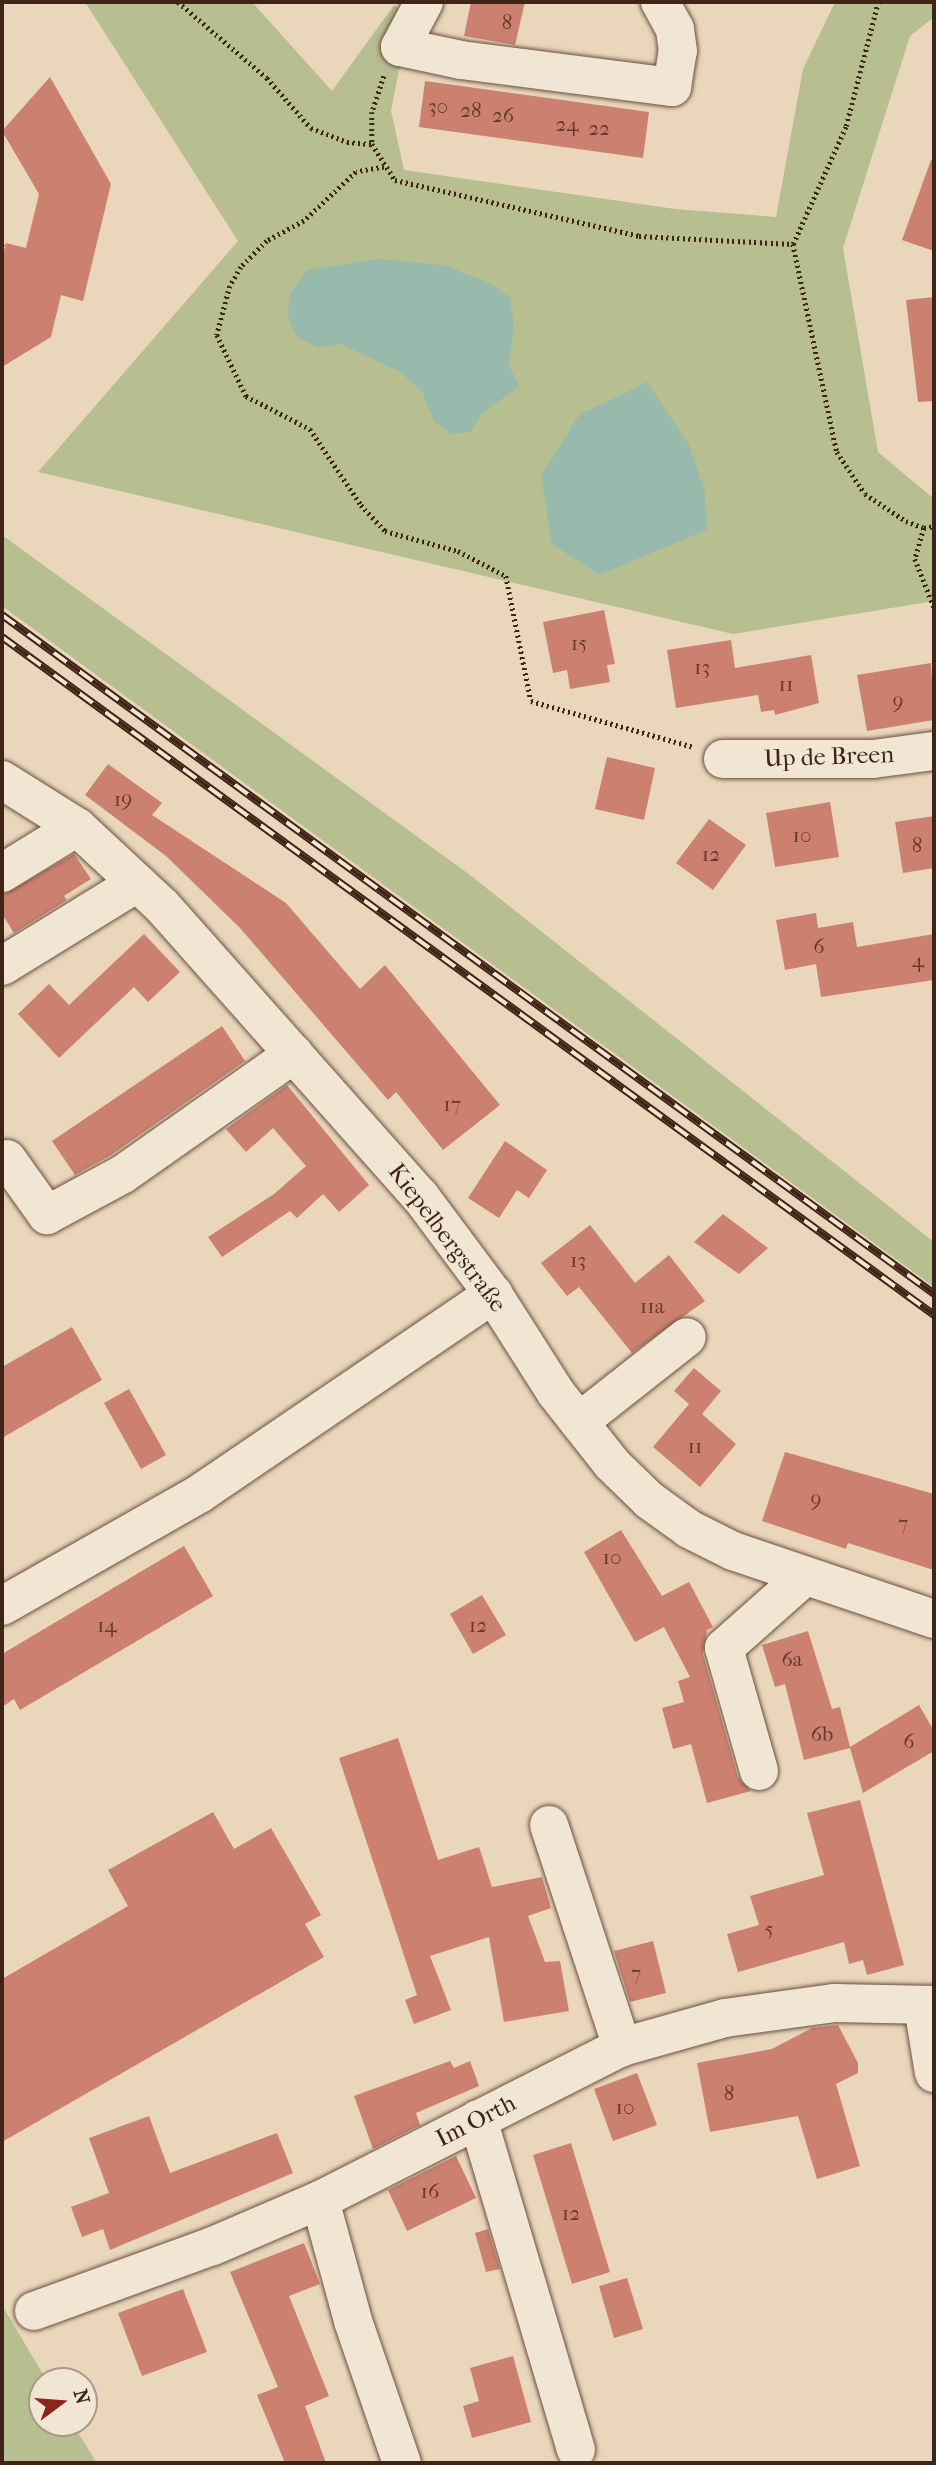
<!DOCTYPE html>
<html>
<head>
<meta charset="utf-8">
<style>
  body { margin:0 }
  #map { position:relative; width:936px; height:2465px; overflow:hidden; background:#ead7bb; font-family:"IM FELL French Canon",serif }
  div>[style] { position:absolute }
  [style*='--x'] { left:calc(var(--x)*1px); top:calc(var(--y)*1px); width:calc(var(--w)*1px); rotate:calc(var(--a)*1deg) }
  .green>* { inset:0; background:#b7be90 }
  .water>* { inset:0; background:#98baad }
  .building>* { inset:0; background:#cc8070 }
  .path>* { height:4.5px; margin-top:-2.25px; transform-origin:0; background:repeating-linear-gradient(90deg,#412418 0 2px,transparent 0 5.5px) }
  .roads { filter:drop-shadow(0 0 2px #6b5141) drop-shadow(0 0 2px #6b5141) }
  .minor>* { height:38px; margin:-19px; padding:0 19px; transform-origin:19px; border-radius:19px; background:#f1e5d3 }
  .rail>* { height:8px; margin-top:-4px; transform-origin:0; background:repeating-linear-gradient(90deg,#f1e5d3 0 16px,#412418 0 32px); box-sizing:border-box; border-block:2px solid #412418 }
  span { translate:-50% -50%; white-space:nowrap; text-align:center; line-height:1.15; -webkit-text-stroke:5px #f1e5d3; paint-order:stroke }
  .number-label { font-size:21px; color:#643b2e }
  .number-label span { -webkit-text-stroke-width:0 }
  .street-label { font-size:24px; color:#412418 }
  .frame { position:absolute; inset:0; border:4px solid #412418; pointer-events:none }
  .north { position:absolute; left:28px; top:2367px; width:70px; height:70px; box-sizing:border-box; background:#f1e5d3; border:2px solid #ab9888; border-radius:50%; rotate:74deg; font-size:19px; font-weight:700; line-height:28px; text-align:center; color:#412418 }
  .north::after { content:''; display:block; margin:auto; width:24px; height:32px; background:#8f2418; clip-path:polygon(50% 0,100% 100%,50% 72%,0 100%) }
</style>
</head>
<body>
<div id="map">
  <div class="green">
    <div style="clip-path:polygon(85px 2px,252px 2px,332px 91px,394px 5px,422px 29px,399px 70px,391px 111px,404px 170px,675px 209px,776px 217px,803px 69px,835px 2px,934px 2px,934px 17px,910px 36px,843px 248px,878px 452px,934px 499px,934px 601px,733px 634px,38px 472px,238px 241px)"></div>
    <div style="clip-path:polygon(2px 535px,470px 875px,934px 1242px,934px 1287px,2px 606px)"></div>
    <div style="clip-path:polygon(2px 2305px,47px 2381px,42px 2381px,42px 2423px,72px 2423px,97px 2463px,2px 2463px)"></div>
  </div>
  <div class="water">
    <div style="clip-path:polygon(378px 259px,444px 265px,489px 283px,510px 297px,514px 327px,509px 363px,519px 387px,482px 413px,470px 432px,451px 434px,434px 421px,422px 391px,400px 372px,341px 344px,319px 348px,297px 337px,287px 316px,291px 292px,307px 270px)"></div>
    <div style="clip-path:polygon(647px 382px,689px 445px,705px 493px,707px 530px,599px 575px,552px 544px,541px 476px,579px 415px)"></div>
  </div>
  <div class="building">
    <div style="clip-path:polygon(471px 2px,525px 2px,515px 45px,464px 36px)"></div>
    <div style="clip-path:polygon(50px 77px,111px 184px,83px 301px,61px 295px,51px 337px,2px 367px,2px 260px,6px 243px,26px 248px,39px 194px,2px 131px)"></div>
    <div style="clip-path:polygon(425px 81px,649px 112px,643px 158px,419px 127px)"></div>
    <div style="clip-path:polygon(931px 160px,934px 161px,934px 251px,902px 240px)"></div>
    <div style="clip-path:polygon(934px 297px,934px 401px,918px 402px,906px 300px)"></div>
    <div style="clip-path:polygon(604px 610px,615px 664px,607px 665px,610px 682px,570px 689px,567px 670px,553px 673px,543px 622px)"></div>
    <div style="clip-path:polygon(731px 640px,735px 668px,811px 655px,819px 703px,775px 715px,774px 710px,761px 712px,758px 695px,676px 708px,667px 650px)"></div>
    <div style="clip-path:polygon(931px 663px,934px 720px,867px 731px,857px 675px)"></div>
    <div style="clip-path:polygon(607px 757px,655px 768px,644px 820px,595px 809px)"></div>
    <div style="clip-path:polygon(108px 764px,162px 803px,152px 815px,286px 903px,360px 989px,385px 965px,500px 1105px,443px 1150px,396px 1092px,388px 1100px,240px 928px,166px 856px,85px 795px)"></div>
    <div style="clip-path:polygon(830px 802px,839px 857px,775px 867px,766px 813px)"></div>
    <div style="clip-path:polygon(934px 816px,934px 868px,903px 873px,895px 822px)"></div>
    <div style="clip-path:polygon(709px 819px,746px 845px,713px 890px,676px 863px)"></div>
    <div style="clip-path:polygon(74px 854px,91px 879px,64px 896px,67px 900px,14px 933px,2px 914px,2px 895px)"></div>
    <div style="clip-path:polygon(816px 913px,818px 928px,853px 922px,857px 947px,934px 934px,934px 980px,821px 997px,816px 964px,785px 970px,776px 920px)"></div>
    <div style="clip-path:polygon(144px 934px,180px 972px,148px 1002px,134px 987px,59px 1058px,18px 1014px,49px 984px,69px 1005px)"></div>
    <div style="clip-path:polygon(222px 1026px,245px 1061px,111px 1155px,75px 1175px,52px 1141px)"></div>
    <div style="clip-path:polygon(287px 1085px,369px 1185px,339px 1212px,323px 1194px,297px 1218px,290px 1211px,222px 1257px,208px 1237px,274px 1194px,306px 1166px,273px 1128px,246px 1152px,226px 1129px)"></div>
    <div style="clip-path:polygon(505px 1141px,547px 1170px,529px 1198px,517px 1190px,499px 1218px,468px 1198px)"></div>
    <div style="clip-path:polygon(723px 1214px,768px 1248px,739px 1274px,694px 1242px)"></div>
    <div style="clip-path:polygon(590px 1225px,635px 1283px,669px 1255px,705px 1301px,632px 1353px,579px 1287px,567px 1296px,541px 1263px)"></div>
    <div style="clip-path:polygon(72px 1327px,102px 1380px,2px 1438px,2px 1367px)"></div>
    <div style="clip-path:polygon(694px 1368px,721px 1391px,702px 1414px,736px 1444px,700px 1487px,653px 1447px,689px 1404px,674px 1391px)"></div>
    <div style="clip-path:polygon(129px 1389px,166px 1455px,141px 1469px,104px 1403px)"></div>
    <div style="clip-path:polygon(785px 1452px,934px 1494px,934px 1570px,848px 1543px,846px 1549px,762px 1521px)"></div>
    <div style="clip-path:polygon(621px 1530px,662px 1596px,689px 1582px,713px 1627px,707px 1630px,703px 1654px,738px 1777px,751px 1791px,707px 1803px,691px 1744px,673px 1749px,662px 1708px,684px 1702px,678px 1681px,690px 1677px,664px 1627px,635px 1642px,584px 1552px)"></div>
    <div style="clip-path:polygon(184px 1546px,213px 1596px,20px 1710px,14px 1699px,2px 1707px,2px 1654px)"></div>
    <div style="clip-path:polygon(482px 1595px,506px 1635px,473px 1654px,450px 1614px)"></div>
    <div style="clip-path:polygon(808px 1631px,832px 1709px,840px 1707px,850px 1747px,919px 1705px,934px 1731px,934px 1751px,863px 1793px,850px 1748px,804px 1760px,785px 1684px,775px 1687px,762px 1645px)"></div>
    <div style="clip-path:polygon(398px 1738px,438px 1860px,479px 1847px,492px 1887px,542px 1877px,551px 1908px,528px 1916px,545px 1962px,560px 1961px,569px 2011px,504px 2022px,489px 1937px,430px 1956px,451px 2010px,414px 2024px,405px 2000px,417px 1995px,339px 1758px)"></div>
    <div style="clip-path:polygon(860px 1800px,904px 1965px,867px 1975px,863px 1960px,849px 1964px,844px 1942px,738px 1972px,727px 1934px,759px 1925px,750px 1896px,824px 1875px,807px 1813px)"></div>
    <div style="clip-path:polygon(213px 1812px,234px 1849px,271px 1828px,321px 1915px,305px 1924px,324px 1957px,2px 2142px,2px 1979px,128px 1906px,108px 1870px)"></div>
    <div style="clip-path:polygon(653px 1941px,666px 1993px,630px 2002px,614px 1951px)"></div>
    <div style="clip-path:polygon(838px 2025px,858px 2063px,858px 2073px,836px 2084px,860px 2166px,817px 2179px,798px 2116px,710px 2132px,697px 2063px,772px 2049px,812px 2028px)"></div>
    <div style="clip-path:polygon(450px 2061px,454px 2068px,470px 2061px,479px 2086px,416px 2113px,420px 2125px,373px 2149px,354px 2096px)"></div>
    <div style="clip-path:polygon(637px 2073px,657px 2125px,613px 2141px,594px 2089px)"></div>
    <div style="clip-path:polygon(149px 2116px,170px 2173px,277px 2133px,293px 2173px,110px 2250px,103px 2229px,82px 2237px,71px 2207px,109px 2193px,89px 2138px)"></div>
    <div style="clip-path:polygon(571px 2143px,610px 2272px,572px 2284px,533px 2155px)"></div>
    <div style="clip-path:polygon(456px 2156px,476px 2198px,407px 2231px,388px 2190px)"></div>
    <div style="clip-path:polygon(488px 2229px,500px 2269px,486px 2272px,475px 2233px)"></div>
    <div style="clip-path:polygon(304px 2243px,320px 2284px,289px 2296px,329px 2396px,305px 2406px,326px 2463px,285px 2463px,257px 2395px,278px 2387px,230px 2272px)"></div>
    <div style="clip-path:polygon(627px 2278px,643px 2329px,614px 2338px,599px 2286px)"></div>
    <div style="clip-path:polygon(183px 2289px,207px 2352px,142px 2376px,118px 2313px)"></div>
    <div style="clip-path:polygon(513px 2356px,531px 2422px,472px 2438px,463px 2406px,479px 2401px,470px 2368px)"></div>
  </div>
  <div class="path">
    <div style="--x:178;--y:2;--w:117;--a:40.5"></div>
    <div style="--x:267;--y:78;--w:67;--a:48.7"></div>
    <div style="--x:311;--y:128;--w:39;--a:21"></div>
    <div style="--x:347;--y:142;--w:25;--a:5"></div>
    <div style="--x:384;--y:76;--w:38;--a:108"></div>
    <div style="--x:372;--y:112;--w:32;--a:90"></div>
    <div style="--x:372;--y:144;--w:43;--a:57.4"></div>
    <div style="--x:395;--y:180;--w:250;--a:12.9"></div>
    <div style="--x:639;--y:236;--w:154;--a:3"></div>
    <div style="--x:793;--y:244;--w:213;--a:78.1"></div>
    <div style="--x:837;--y:452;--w:50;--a:56.3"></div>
    <div style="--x:865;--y:494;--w:49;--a:33.4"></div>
    <div style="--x:906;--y:521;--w:19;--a:21"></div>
    <div style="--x:924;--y:528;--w:10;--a:-11"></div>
    <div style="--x:384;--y:167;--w:28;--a:170"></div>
    <div style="--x:356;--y:172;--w:71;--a:136.7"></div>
    <div style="--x:304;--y:221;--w:42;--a:151.6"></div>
    <div style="--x:267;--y:241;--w:37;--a:135"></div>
    <div style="--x:241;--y:267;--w:22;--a:120"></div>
    <div style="--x:230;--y:286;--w:51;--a:104.9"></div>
    <div style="--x:217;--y:335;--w:68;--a:64.6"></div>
    <div style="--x:246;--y:396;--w:72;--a:27.3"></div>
    <div style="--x:310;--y:429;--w:92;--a:56.1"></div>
    <div style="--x:361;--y:505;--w:35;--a:47"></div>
    <div style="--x:385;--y:531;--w:76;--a:15.3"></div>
    <div style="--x:458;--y:551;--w:54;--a:27.5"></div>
    <div style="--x:506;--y:576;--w:127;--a:78.7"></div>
    <div style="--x:531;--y:701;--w:169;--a:15.8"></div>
    <div style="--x:793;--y:244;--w:129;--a:-65.8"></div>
    <div style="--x:846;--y:126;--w:128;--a:-75.5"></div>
    <div style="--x:2;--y:245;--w:4;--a:63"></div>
    <div style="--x:924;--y:528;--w:32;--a:106"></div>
    <div style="--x:915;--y:559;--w:52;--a:68.4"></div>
  </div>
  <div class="roads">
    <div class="minor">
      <div style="--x:424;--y:2;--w:51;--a:118.1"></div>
      <div style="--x:400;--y:47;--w:62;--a:12"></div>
      <div style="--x:461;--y:60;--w:213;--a:7.3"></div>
      <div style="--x:672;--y:87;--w:36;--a:-81"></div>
      <div style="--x:678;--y:51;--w:22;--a:-98"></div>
      <div style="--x:675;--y:29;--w:31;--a:-119"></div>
      <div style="--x:723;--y:759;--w:150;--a:0"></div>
      <div style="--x:873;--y:759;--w:62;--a:-7.5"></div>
      <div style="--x:2;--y:780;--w:89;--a:32.1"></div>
      <div style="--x:77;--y:827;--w:117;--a:42.9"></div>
      <div style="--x:163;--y:907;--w:387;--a:48.4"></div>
      <div style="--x:420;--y:1196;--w:122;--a:53.3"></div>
      <div style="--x:493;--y:1294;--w:117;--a:57.5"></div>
      <div style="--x:556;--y:1393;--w:90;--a:51.7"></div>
      <div style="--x:612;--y:1464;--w:52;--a:44.2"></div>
      <div style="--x:649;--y:1500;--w:49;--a:35.9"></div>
      <div style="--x:689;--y:1529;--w:49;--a:26.6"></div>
      <div style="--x:733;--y:1551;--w:212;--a:18.7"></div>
      <div style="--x:2;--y:873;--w:88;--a:-31.5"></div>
      <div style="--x:2;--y:966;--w:158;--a:-31.6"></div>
      <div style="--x:7;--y:1159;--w:69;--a:54.5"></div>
      <div style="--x:47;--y:1215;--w:86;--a:-28.3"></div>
      <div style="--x:123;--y:1174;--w:209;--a:-35.1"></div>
      <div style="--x:579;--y:1422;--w:137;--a:-38.2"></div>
      <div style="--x:2;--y:1606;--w:227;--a:-29.6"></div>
      <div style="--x:199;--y:1494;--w:356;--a:-34.2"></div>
      <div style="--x:759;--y:1771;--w:128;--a:-105.9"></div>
      <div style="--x:724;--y:1648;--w:107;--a:-41.6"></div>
      <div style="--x:549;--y:1825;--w:234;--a:71.8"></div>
      <div style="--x:923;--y:2006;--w:68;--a:80.7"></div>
      <div style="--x:478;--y:2119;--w:345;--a:73.5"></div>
      <div style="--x:320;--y:2200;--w:125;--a:74.7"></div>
      <div style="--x:353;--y:2321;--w:150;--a:71"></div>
      <div style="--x:34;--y:2311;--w:190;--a:-20"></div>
      <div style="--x:213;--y:2246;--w:116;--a:-23.3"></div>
      <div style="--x:320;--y:2200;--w:339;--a:-26.9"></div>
      <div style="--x:622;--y:2047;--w:107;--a:-15.7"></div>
      <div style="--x:725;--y:2018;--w:111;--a:-7.8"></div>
      <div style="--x:835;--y:2003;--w:99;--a:1.2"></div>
    </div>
  </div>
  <div class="rail">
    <div style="--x:2;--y:615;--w:1153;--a:36.07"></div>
    <div style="--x:2;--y:637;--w:1153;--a:36.03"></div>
  </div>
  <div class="number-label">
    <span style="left:507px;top:22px">8</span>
    <span style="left:438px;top:106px">30</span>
    <span style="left:471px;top:110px">28</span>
    <span style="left:503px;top:115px">26</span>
    <span style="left:567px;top:124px">24</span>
    <span style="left:599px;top:128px">22</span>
    <span style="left:579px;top:643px">15</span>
    <span style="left:702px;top:667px">13</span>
    <span style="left:786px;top:684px">11</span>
    <span style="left:898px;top:701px">9</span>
    <span style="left:123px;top:799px">19</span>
    <span style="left:802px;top:835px">10</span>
    <span style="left:917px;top:845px">8</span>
    <span style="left:711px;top:854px">12</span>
    <span style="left:819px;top:946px">6</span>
    <span style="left:918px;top:960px">4</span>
    <span style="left:452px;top:1104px">17</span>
    <span style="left:578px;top:1260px">13</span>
    <span style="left:652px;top:1306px">11a</span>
    <span style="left:695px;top:1446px">11</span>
    <span style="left:816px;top:1499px">9</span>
    <span style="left:903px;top:1523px">7</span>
    <span style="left:612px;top:1557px">10</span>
    <span style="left:107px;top:1625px">14</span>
    <span style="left:478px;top:1625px">12</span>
    <span style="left:792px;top:1659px">6a</span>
    <span style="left:822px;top:1734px">6b</span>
    <span style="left:909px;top:1741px">6</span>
    <span style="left:769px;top:1929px">5</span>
    <span style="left:636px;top:1973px">7</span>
    <span style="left:729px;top:2093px">8</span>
    <span style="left:625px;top:2107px">10</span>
    <span style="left:430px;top:2191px">16</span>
    <span style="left:571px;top:2213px">12</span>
  </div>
  <div class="street-label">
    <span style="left:829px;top:757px;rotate:-2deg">Up de Breen</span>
    <span style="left:447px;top:1238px;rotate:53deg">Kiepelbergstraße</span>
    <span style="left:476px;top:2121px;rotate:-27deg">Im Orth</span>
  </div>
  <div class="frame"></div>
  <div class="north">N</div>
</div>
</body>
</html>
